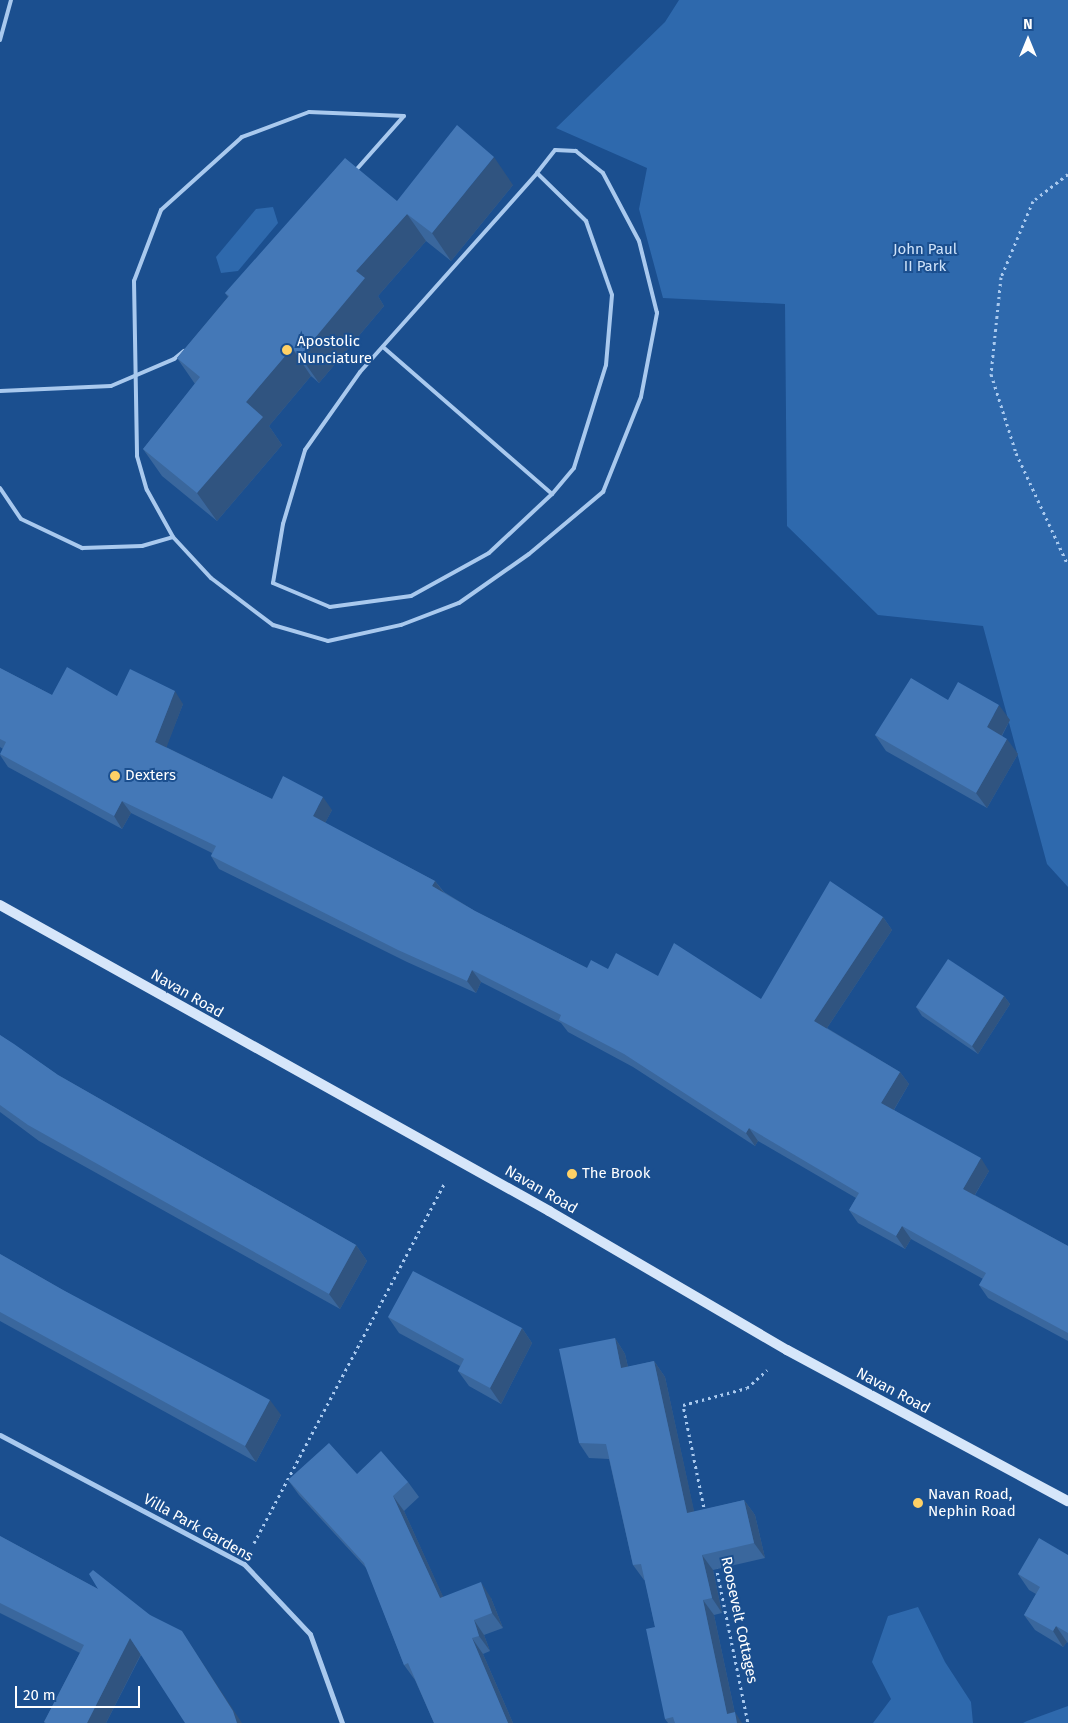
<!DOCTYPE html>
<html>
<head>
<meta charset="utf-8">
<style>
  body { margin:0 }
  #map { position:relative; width:1068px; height:1723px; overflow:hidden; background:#1b4f8f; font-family:"Fira Sans",sans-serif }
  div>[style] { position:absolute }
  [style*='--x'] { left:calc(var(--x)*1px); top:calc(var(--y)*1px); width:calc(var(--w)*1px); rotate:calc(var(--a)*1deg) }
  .green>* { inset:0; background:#2e69ad }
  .path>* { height:3px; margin-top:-1.5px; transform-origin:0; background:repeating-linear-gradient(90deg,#a9c9ee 0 2.5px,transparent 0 6.5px) }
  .service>* { height:4px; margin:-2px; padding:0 2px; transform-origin:2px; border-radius:2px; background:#a9c9ee }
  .minor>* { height:5px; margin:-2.5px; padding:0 2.5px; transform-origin:2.5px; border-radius:2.5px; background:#a9c9ee }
  .secondary>* { height:10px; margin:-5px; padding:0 5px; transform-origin:5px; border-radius:5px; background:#d6e6fa }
  .wall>* { inset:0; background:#3a679d }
  .shaded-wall>* { inset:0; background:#305480 }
  .building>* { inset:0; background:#4478b7 }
  .dots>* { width:14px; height:14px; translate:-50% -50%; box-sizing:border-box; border:2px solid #1b4f8f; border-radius:50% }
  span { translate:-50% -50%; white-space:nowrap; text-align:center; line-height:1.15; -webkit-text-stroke:4px #1b4f8f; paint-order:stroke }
  .park-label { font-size:15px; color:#cfe3fa }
  .poi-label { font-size:15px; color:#fff }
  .left { translate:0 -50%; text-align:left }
  .street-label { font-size:15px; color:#fff }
  .north { position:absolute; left:1003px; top:15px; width:50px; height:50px; -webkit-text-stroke:4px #1b4f8f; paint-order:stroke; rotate:0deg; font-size:14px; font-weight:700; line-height:20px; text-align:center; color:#fff }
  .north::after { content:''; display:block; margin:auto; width:18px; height:22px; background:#fff; clip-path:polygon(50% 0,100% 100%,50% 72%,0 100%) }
  .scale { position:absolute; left:15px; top:1686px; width:125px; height:22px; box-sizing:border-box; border:2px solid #fff; border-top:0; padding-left:6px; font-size:15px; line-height:18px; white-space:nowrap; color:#fff; -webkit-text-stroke:4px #1b4f8f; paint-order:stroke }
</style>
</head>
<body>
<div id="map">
  <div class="green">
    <div style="clip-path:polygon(679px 0,1068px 0,1068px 887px,1047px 864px,983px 626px,878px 615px,787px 526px,785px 304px,663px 298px,639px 209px,647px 168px,556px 128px,665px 22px)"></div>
    <div style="clip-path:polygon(273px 207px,278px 223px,238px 271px,221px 273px,216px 257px,256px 209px)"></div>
    <div style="clip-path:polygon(918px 1607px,945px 1662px,971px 1702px,973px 1723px,873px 1723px,891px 1699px,872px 1662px,888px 1616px)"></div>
    <div style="clip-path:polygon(1068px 1706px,1068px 1723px,1023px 1723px,1027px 1721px)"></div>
  </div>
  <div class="path">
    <div style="--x:1068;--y:174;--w:44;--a:142.4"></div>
    <div style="--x:1033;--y:201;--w:82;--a:112.8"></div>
    <div style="--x:1001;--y:277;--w:98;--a:95.9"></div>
    <div style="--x:991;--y:374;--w:83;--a:72.4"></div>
    <div style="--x:1016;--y:453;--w:123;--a:65.1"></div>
    <div style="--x:705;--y:1513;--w:110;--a:-101.5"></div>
    <div style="--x:683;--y:1405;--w:66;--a:-14.9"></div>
    <div style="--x:747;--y:1388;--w:27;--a:-42"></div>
    <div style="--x:254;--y:1543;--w:406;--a:-62.1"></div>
    <div style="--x:716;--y:1566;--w:160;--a:78.5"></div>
  </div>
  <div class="service">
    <div style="--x:0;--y:40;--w:41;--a:-74.6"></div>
    <div style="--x:404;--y:116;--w:95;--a:-177.6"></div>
    <div style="--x:309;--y:112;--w:72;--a:159.5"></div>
    <div style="--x:242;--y:137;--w:109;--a:138"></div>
    <div style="--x:161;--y:210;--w:76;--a:110.8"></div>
    <div style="--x:134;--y:281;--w:175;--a:89"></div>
    <div style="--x:137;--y:456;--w:35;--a:74"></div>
    <div style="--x:147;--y:490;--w:54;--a:61"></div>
    <div style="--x:173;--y:537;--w:56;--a:47.2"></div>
    <div style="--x:211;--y:578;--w:78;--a:37.2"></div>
    <div style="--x:273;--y:625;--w:57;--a:16.2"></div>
    <div style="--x:328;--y:641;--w:75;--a:-12.4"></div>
    <div style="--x:401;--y:625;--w:62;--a:-20.8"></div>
    <div style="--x:459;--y:603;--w:85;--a:-35"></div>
    <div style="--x:529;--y:554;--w:97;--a:-40"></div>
    <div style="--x:603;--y:492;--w:102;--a:-68.2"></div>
    <div style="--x:641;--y:397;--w:86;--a:-79.2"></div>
    <div style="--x:657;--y:313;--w:74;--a:-104"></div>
    <div style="--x:639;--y:241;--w:77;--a:-117.9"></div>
    <div style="--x:603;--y:173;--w:35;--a:-141"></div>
    <div style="--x:576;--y:151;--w:21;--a:-177"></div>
    <div style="--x:555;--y:150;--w:29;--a:128"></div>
    <div style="--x:356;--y:170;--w:72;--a:-48.4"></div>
    <div style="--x:383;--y:347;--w:224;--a:41"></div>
    <div style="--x:552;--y:494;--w:86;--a:136.9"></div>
    <div style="--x:489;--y:553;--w:89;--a:151.1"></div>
    <div style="--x:411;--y:596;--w:82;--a:172.3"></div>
    <div style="--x:330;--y:607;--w:62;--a:-157.2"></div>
    <div style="--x:273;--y:583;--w:60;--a:-80.4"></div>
    <div style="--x:283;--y:524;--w:77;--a:-73.4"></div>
    <div style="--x:305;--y:450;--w:95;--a:-54.8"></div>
    <div style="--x:360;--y:372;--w:266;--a:-48.3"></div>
    <div style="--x:537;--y:173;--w:69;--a:44.4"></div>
    <div style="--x:586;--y:221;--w:78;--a:70.6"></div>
    <div style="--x:612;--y:295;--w:70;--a:94.9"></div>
    <div style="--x:606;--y:365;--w:108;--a:107.3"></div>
    <div style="--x:574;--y:468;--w:34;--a:130"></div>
    <div style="--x:0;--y:391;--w:111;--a:-2.6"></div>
    <div style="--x:111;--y:386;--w:69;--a:-23.2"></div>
    <div style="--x:174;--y:359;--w:13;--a:-39"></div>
    <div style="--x:0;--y:488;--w:37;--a:56"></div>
    <div style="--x:21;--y:519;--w:68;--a:25.4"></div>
    <div style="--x:82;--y:548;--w:60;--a:-1.9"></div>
    <div style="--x:142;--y:546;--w:32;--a:-16"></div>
  </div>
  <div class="minor">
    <div style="--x:0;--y:1435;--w:276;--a:27.9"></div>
    <div style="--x:244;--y:1564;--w:96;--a:46.7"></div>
    <div style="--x:310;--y:1634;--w:95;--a:70.2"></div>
  </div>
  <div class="secondary">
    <div style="--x:0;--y:905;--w:629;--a:29.13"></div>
    <div style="--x:549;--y:1211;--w:276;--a:30.3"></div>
    <div style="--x:787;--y:1350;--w:319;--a:28.3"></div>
  </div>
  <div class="wall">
    <div style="clip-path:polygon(513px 185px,451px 261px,426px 241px,378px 296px,384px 306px,319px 383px,311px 376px,269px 426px,282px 445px,217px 521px,162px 476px,143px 449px,195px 384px,177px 358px,228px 297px,225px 293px,397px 201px)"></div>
    <div style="clip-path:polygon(0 668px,52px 695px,117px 696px,183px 704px,166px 747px,272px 799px,332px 810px,325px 823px,435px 881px,444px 892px,475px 911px,587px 968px,608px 969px,658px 976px,761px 999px,883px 917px,892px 930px,827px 1028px,900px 1072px,909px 1084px,894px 1110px,989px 1171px,975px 1195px,1068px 1246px,1068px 1341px,988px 1298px,979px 1285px,983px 1279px,911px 1239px,905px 1249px,858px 1223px,849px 1210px,856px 1198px,758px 1141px,755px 1146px,633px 1067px,568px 1032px,561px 1023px,481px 982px,476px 993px,407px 962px,219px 869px,211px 856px,212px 853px,131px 813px,122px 829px,8px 767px,0 755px,3px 749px,0 747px)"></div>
    <div style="clip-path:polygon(948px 700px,1010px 720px,1002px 736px,1018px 754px,987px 808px,886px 751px,875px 735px)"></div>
    <div style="clip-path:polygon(1004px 996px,1010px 1004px,978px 1054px,922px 1016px,916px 1007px)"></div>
    <div style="clip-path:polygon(0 1035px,58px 1075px,356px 1245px,367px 1261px,340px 1309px,39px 1141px,0 1112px)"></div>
    <div style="clip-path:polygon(0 1254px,281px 1415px,256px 1462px,0 1321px)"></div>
    <div style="clip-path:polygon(388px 1317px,522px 1328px,532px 1343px,501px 1404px,469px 1386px,458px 1371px,460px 1366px,399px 1333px)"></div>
    <div style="clip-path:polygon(615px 1338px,625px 1354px,628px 1367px,654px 1361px,665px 1377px,694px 1512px,744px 1500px,755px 1515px,765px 1558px,713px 1570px,722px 1613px,714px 1615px,737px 1723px,668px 1723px,665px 1719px,655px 1627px,645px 1580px,644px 1580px,633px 1565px,609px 1459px,589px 1458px,579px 1443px)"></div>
    <div style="clip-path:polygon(357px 1474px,408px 1482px,419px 1497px,404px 1511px,443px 1597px,491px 1598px,503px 1628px,484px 1635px,490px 1651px,483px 1654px,513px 1723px,434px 1723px,415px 1680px,404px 1665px,367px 1569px,299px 1495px,288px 1480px)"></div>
    <div style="clip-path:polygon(0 1536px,98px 1589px,150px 1615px,192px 1647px,141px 1655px,106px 1723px,45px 1723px,44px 1722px,80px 1653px,0 1613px)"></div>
    <div style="clip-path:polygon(1068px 1555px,1068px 1643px,1067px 1642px,1063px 1647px,1035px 1630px,1024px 1615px,1036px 1594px,1029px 1590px,1018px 1574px)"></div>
  </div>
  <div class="shaded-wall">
    <div style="clip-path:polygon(494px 157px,513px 185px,451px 261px,432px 233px)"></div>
    <div style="clip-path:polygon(407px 214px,426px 241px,378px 296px,384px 306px,319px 383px,300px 356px,356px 271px)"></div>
    <div style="clip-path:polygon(292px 348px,311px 376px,269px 426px,282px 445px,217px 521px,197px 493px,246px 402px)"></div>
    <div style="clip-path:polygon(175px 691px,183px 704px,164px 754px,155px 742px)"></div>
    <div style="clip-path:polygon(999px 705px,1010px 720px,998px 742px,987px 727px)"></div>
    <div style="clip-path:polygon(1007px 739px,1018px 754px,987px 808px,976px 793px)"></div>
    <div style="clip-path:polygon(323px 797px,332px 810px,322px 829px,313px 816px)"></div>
    <div style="clip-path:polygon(122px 801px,131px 813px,122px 829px,114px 816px)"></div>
    <div style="clip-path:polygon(435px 881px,444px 893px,432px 886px)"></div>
    <div style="clip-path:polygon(883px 917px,892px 930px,823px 1034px,814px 1021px)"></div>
    <div style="clip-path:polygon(472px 970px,481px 982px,476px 993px,467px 981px)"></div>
    <div style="clip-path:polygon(1004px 996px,1010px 1004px,978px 1054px,972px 1046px)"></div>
    <div style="clip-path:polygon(900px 1072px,909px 1084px,890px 1116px,881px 1103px)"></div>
    <div style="clip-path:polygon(749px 1128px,758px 1141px,755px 1146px,746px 1133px)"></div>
    <div style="clip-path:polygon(981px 1158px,989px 1171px,971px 1201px,963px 1189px)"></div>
    <div style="clip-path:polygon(902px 1226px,911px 1239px,905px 1249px,896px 1236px)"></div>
    <div style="clip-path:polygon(356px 1245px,367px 1261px,340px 1309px,329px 1294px)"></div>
    <div style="clip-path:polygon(522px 1328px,532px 1343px,501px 1404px,490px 1388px)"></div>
    <div style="clip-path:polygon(615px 1338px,625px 1354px,632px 1384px,621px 1368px)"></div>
    <div style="clip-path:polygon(654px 1361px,665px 1377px,698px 1529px,687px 1513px)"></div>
    <div style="clip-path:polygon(270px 1400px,281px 1415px,256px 1462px,245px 1446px)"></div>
    <div style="clip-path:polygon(393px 1496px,404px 1511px,451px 1614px,440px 1598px)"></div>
    <div style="clip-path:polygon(744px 1500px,755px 1515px,765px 1558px,754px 1543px)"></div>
    <div style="clip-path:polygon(702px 1555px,713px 1570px,722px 1613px,712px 1598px)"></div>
    <div style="clip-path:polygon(481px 1582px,491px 1598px,503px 1628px,492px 1613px)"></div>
    <div style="clip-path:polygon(703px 1600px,714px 1615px,737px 1723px,727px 1714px)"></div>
    <div style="clip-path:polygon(474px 1620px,484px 1635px,490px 1651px,479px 1636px)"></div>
    <div style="clip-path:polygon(1056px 1626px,1067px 1642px,1063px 1647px,1053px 1631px)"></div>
    <div style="clip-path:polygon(182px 1631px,192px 1647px,242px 1723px,237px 1723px)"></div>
    <div style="clip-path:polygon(130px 1638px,141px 1654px,106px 1723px,87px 1723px)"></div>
    <div style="clip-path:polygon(472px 1638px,483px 1654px,513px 1723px,508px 1723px)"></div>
    <div style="clip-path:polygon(735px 1712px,742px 1723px,737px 1723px)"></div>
  </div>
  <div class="building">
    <div style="clip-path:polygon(457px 125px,494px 157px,432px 233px,407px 214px,356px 271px,365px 278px,300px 356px,292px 348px,246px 402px,263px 417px,197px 493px,143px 449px,200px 377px,177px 358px,229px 296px,225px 293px,345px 158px,397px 201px)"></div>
    <div style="clip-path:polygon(67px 667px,117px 696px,130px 669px,175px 691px,155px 742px,272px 799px,283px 776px,323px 797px,313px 816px,435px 881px,432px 886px,475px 911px,587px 968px,591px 960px,608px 969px,616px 953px,658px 976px,674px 943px,761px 999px,830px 881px,883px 917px,814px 1021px,900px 1072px,881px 1103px,981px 1158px,963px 1189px,1068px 1246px,1068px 1333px,979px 1285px,986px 1273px,902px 1226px,896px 1236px,849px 1210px,859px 1193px,749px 1128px,746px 1133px,624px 1054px,559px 1020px,561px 1015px,472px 970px,467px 981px,398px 950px,211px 856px,216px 846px,122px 801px,114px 816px,0 754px,6px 742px,0 739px,0 668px,52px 695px)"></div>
    <div style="clip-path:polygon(911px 678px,948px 700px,958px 682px,999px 705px,987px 727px,1007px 739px,976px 793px,875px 735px)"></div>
    <div style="clip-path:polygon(948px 959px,1004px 996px,972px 1046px,916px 1007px)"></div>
    <div style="clip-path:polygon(0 1035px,14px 1044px,58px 1075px,356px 1245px,329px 1294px,28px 1125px,0 1105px)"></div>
    <div style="clip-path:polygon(0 1254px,63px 1290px,270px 1400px,245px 1446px,0 1312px)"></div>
    <div style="clip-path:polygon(413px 1271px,522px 1328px,490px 1388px,458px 1371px,464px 1359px,388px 1317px)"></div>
    <div style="clip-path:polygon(615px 1338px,621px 1368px,654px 1361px,687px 1513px,744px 1500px,754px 1543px,702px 1555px,712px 1598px,703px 1600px,727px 1714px,735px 1712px,737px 1723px,675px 1723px,673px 1717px,665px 1719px,646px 1629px,655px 1627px,641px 1564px,633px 1565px,606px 1444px,579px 1443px,559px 1349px)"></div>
    <div style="clip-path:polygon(329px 1443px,357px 1474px,381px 1451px,408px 1482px,393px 1496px,440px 1598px,481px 1582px,492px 1613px,474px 1620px,479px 1636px,472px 1638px,508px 1723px,434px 1723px,408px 1663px,404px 1665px,364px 1563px,288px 1480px)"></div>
    <div style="clip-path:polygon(0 1536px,98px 1589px,89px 1574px,93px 1570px,150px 1615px,182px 1631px,233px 1711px,237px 1723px,185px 1723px,130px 1638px,87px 1723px,46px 1723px,44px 1722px,84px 1645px,0 1603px)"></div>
    <div style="clip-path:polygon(1039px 1538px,1068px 1555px,1068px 1633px,1056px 1626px,1053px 1631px,1024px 1615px,1040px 1587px,1018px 1574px)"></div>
  </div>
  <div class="dots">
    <div style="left:287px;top:350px;background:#ffd166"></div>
    <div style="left:115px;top:776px;background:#ffd166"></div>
    <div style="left:572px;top:1174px;background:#ffd166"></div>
    <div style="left:918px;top:1503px;background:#ffd166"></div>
  </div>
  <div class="park-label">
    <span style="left:925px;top:258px">John Paul<br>II Park</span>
  </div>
  <div class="poi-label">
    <span class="left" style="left:297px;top:350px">Apostolic<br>Nunciature</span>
    <span class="left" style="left:125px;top:776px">Dexters</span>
    <span class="left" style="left:582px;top:1174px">The Brook</span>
    <span class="left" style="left:928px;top:1503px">Navan Road,<br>Nephin Road</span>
  </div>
  <div class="street-label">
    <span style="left:187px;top:994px;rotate:30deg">Navan Road</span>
    <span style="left:541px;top:1190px;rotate:30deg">Navan Road</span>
    <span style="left:893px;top:1391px;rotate:28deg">Navan Road</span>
    <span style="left:198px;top:1528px;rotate:29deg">Villa Park Gardens</span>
    <span style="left:739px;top:1620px;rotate:78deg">Roosevelt Cottages</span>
  </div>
  <div class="north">N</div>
  <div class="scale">20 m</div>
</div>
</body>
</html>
